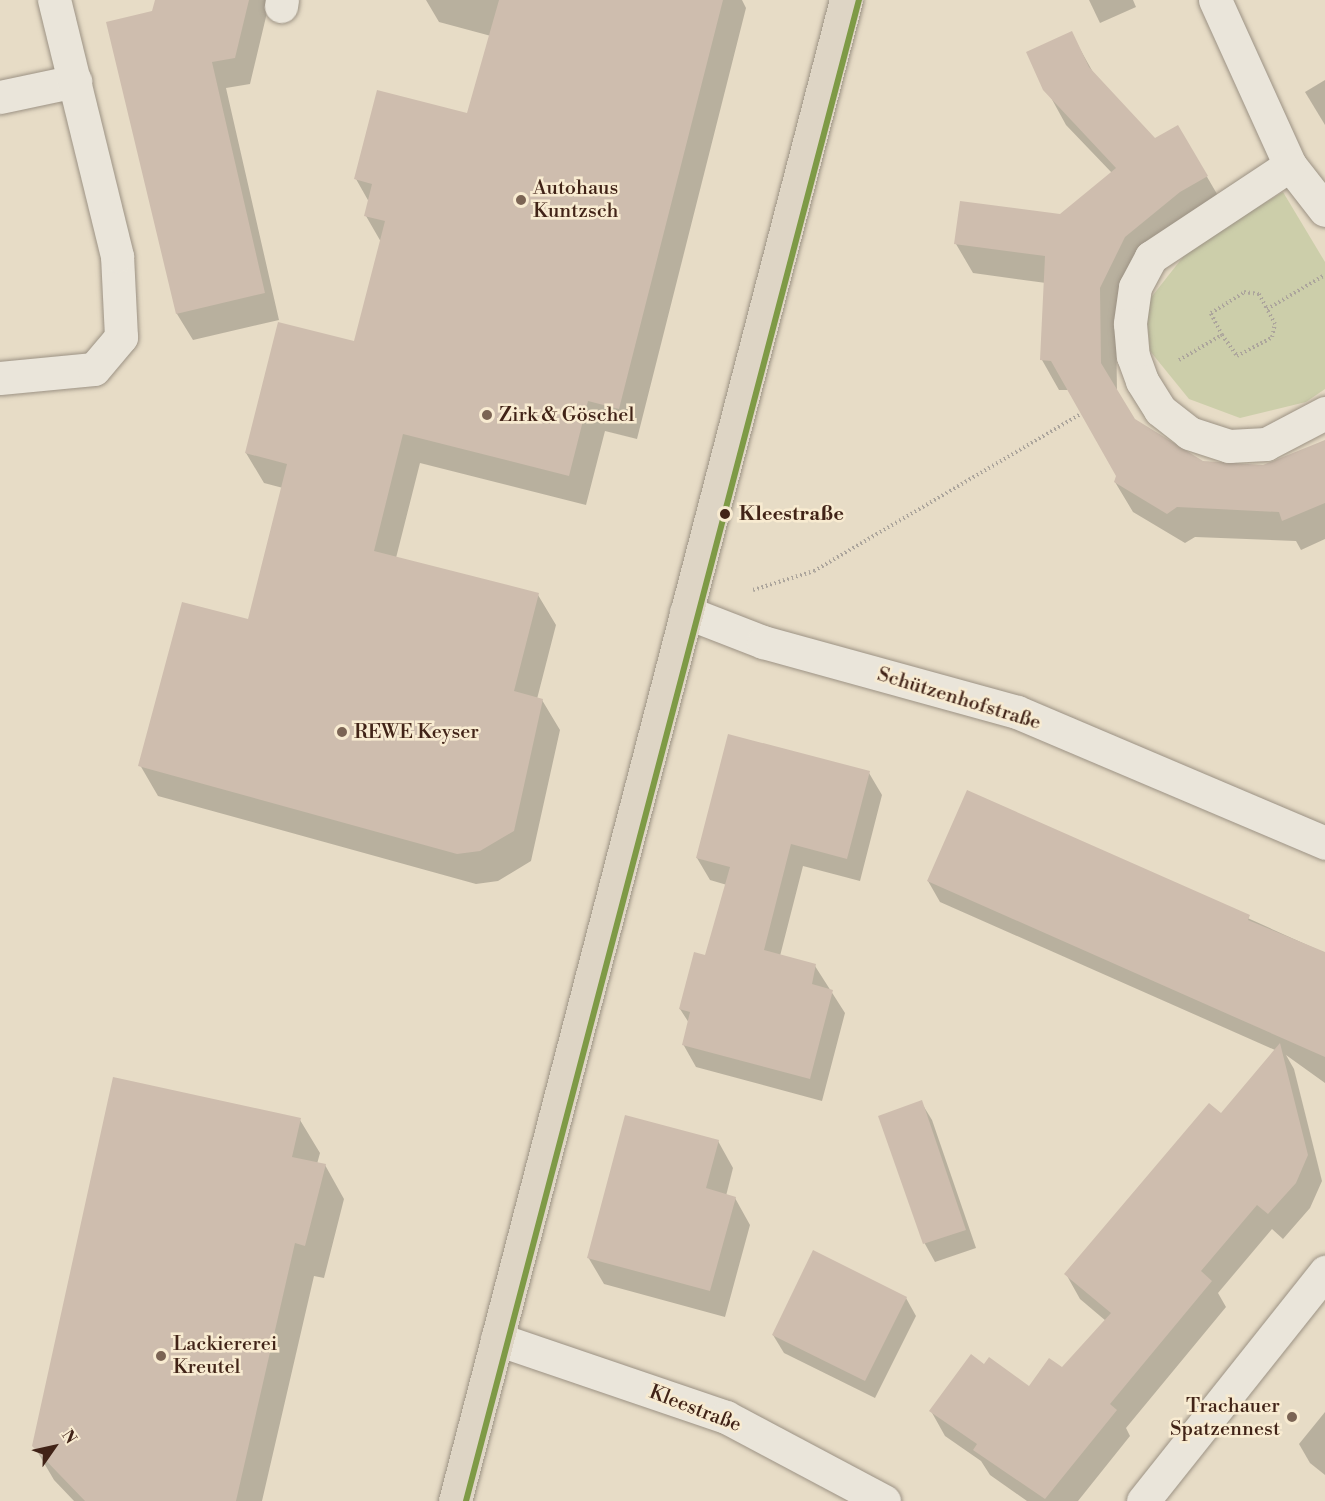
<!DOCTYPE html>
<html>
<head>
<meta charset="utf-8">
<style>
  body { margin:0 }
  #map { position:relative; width:1325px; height:1501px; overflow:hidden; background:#e7dcc6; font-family:"Libre Bodoni",serif }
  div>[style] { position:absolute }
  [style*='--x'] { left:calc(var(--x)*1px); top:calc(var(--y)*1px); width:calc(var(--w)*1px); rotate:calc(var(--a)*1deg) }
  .green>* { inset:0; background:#ccceaa }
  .shadow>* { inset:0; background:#0003 }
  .building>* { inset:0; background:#cebdae }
  .path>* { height:4px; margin-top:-2px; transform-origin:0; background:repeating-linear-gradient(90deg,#aca59c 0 1.5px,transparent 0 4.5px) }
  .roads { filter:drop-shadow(0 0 2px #9c9284) drop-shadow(0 0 2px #9c9284) }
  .minor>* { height:33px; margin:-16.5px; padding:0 16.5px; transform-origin:16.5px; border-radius:16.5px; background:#eae5da }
  .major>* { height:33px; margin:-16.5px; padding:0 16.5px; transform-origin:16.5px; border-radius:16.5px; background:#ded5c5 }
  .tram-1>* { height:6px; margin:-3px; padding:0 3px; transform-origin:3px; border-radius:3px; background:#7e9a46 }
  .dots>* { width:16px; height:16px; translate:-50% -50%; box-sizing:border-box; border:3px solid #f8ebd1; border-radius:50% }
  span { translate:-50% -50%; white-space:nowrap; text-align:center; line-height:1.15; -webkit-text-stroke:5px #f8ebd1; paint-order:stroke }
  .poi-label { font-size:20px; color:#412317 }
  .left { translate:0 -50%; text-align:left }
  .right { translate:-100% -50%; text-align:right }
  .stop-label { font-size:20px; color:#412317; font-weight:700 }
  .street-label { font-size:20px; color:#412317 }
  .north { position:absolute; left:24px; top:1417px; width:60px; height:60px; -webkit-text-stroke:4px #f8ebd1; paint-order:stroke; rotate:56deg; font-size:16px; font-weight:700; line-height:24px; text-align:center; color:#412317 }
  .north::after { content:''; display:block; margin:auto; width:21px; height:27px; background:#412317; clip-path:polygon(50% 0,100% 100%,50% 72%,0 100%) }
</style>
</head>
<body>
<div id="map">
  <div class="green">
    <div style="clip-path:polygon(1283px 192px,1325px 262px,1325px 389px,1306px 402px,1240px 418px,1189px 399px,1150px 351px,1146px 304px,1190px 248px)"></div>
  </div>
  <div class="shadow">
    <div style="clip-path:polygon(156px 0,270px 0,250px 84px,226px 88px,279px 320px,193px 340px,177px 314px,153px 12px)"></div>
    <div style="clip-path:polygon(426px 0,742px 0,746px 8px,637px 439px,605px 431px,586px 505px,420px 463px,396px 558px,538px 595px,556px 625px,537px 699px,542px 700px,560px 730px,531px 861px,498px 881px,476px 884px,158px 796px,140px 765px,249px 621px,283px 488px,264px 483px,246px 453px,355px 343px,381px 242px,366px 216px,369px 202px,356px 179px,468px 115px,491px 36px,439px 22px)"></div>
    <div style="clip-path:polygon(1089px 0,1133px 0,1136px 7px,1100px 23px)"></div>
    <div style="clip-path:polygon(1071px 33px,1094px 74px,1155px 140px,1178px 127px,1224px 206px,1197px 221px,1116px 319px,1117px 393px,1134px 421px,1202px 462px,1263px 467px,1325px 442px,1325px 539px,1301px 550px,1296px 541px,1195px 537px,1185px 543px,1133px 512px,1115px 482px,1117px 476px,1069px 390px,1059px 390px,1042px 360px,1046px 283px,973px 273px,956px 244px,1060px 215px,1112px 173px,1066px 125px,1049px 94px)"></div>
    <div style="clip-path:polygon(1325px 80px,1325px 125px,1305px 92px)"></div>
    <div style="clip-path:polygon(869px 773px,882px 795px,860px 881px,803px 866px,780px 956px,815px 966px,845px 1013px,822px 1101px,696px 1067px,683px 1044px,689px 1023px,680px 1009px,706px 957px,727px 885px,710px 880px,697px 858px)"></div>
    <div style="clip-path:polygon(968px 792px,1325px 953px,1325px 1083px,1286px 1055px,1294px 1069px,1322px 1181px,1310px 1208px,1283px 1239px,1272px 1229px,1218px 1293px,1226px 1307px,1126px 1428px,1130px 1436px,1078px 1501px,1027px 1501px,990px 1475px,981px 1461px,945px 1436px,931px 1411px,984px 1366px,1029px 1388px,1062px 1369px,1106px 1321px,1080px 1299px,1066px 1274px,1221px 1115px,1275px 1050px,940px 902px,928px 881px)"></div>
    <div style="clip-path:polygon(921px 1102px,932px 1120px,976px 1248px,935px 1262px,925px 1244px,880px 1117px)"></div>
    <div style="clip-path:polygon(300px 1120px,320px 1153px,317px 1164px,325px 1165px,344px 1199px,324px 1278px,314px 1276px,262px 1501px,74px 1501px,54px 1480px,34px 1446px)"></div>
    <div style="clip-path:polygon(718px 1141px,733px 1168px,726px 1196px,735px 1198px,750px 1225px,725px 1317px,604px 1284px,588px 1257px)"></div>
    <div style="clip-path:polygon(906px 1298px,916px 1316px,875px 1398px,784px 1353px,773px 1335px)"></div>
    <div style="clip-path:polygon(1325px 1412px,1325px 1475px,1310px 1463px,1299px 1444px)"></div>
  </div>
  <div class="building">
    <div style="clip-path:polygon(155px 0,249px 0,235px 58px,212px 62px,265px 293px,176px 314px,106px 22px,152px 11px)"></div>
    <div style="clip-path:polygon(499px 0,723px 0,619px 409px,588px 401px,569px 476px,403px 434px,374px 551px,539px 593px,514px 691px,543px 699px,514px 831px,480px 851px,457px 854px,138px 766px,182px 602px,248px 619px,287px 464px,245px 453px,278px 322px,354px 341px,385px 221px,364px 216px,372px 184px,354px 179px,377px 90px,467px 113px)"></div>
    <div style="clip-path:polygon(1072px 31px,1089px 67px,1155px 138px,1178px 125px,1208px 176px,1180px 192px,1125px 237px,1100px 288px,1101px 363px,1135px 419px,1203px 461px,1263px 465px,1325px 440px,1325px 503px,1282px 521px,1279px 512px,1177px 507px,1167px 514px,1114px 482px,1116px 476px,1051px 361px,1040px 360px,1045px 256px,954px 244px,960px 201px,1060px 214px,1116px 168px,1043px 90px,1026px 52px)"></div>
    <div style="clip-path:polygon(728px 734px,870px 771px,847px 859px,791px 844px,764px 950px,816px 964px,812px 984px,833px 990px,810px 1079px,682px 1045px,690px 1012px,679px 1009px,694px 952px,705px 955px,730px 867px,696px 858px)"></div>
    <div style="clip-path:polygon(967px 790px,1250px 915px,1248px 920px,1325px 952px,1325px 1057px,927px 881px)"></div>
    <div style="clip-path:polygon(1280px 1043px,1308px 1155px,1296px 1183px,1268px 1214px,1257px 1205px,1201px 1271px,1212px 1281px,1110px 1404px,1117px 1410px,1045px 1499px,973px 1450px,977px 1444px,929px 1411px,971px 1354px,984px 1364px,989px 1357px,1029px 1386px,1049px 1358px,1062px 1367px,1111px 1313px,1064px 1274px,1209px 1103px,1221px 1113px)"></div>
    <div style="clip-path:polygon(113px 1077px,301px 1118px,292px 1157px,326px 1164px,305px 1246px,295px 1243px,236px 1501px,85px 1501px,32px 1446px)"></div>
    <div style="clip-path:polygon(922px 1100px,966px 1230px,923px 1244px,878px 1116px)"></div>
    <div style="clip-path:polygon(625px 1115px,719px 1140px,706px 1188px,736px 1197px,710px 1291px,587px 1258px)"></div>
    <div style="clip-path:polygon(813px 1250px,907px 1297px,865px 1381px,772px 1335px)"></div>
  </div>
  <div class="path">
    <div style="--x:1222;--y:335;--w:25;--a:-117"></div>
    <div style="--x:1211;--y:313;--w:39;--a:-32"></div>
    <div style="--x:1244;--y:292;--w:15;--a:8"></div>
    <div style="--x:1259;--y:294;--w:17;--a:62"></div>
    <div style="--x:1179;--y:360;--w:50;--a:-30.2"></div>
    <div style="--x:1222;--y:335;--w:26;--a:54"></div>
    <div style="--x:1237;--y:356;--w:40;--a:-28"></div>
    <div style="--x:1272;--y:337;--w:13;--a:-77"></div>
    <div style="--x:1275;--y:324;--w:17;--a:-118"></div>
    <div style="--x:1267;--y:309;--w:67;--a:-30.4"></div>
    <div style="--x:753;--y:590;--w:64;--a:-17.3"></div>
    <div style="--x:814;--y:571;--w:308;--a:-30.5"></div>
  </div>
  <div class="roads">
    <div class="minor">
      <div style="--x:1215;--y:0;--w:181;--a:65.6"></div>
      <div style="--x:281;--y:6;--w:6;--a:-81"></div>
      <div style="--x:0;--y:97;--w:77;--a:-12"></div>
      <div style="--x:1325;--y:210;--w:57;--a:-127.9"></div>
      <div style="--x:1290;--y:165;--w:167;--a:146.5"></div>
      <div style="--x:1151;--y:257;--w:34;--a:118"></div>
      <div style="--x:1135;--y:287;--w:37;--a:98"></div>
      <div style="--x:1130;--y:324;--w:32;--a:85"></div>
      <div style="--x:1133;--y:356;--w:27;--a:70"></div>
      <div style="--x:1142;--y:381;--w:34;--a:58"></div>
      <div style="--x:1160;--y:410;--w:37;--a:38"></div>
      <div style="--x:1189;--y:433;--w:42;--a:18"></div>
      <div style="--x:1229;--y:446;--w:37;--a:-3"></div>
      <div style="--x:1266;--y:444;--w:67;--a:-27.7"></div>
      <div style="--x:0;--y:378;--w:94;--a:-5.5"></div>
      <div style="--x:94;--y:369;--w:42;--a:-49.8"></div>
      <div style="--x:121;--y:337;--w:81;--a:-92.8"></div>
      <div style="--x:117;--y:256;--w:264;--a:-103.8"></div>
      <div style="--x:686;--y:612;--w:83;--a:21.3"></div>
      <div style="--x:763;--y:642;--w:263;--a:15.4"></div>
      <div style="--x:1017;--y:712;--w:335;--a:23"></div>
      <div style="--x:497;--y:1339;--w:242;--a:18.8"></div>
      <div style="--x:726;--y:1417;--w:179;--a:28"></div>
      <div style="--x:1143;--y:1501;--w:293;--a:-51.5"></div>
    </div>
    <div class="major">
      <div style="--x:455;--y:1501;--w:1551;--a:-75.4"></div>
    </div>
  </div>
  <div class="tram-1">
    <div style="--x:466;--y:1501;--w:1552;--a:-75.33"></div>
  </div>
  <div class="dots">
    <div style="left:521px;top:200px;background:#7b6454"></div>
    <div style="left:487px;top:415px;background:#7b6454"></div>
    <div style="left:725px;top:514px;background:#412317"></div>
    <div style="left:342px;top:732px;background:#7b6454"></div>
    <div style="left:161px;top:1356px;background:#7b6454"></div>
    <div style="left:1292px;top:1417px;background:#7b6454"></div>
  </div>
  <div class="poi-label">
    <span class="left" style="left:533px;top:200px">Autohaus<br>Kuntzsch</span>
    <span class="left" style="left:499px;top:415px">Zirk &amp; Göschel</span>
    <span class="left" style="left:354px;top:732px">REWE Keyser</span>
    <span class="left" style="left:173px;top:1356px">Lackiererei<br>Kreutel</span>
    <span class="right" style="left:1280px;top:1418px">Trachauer<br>Spatzennest</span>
  </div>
  <div class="stop-label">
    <span class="left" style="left:739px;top:514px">Kleestraße</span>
  </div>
  <div class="street-label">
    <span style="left:959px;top:699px;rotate:17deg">Schützenhofstraße</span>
    <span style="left:695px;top:1409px;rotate:21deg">Kleestraße</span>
  </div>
  <div class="north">N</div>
</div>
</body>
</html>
